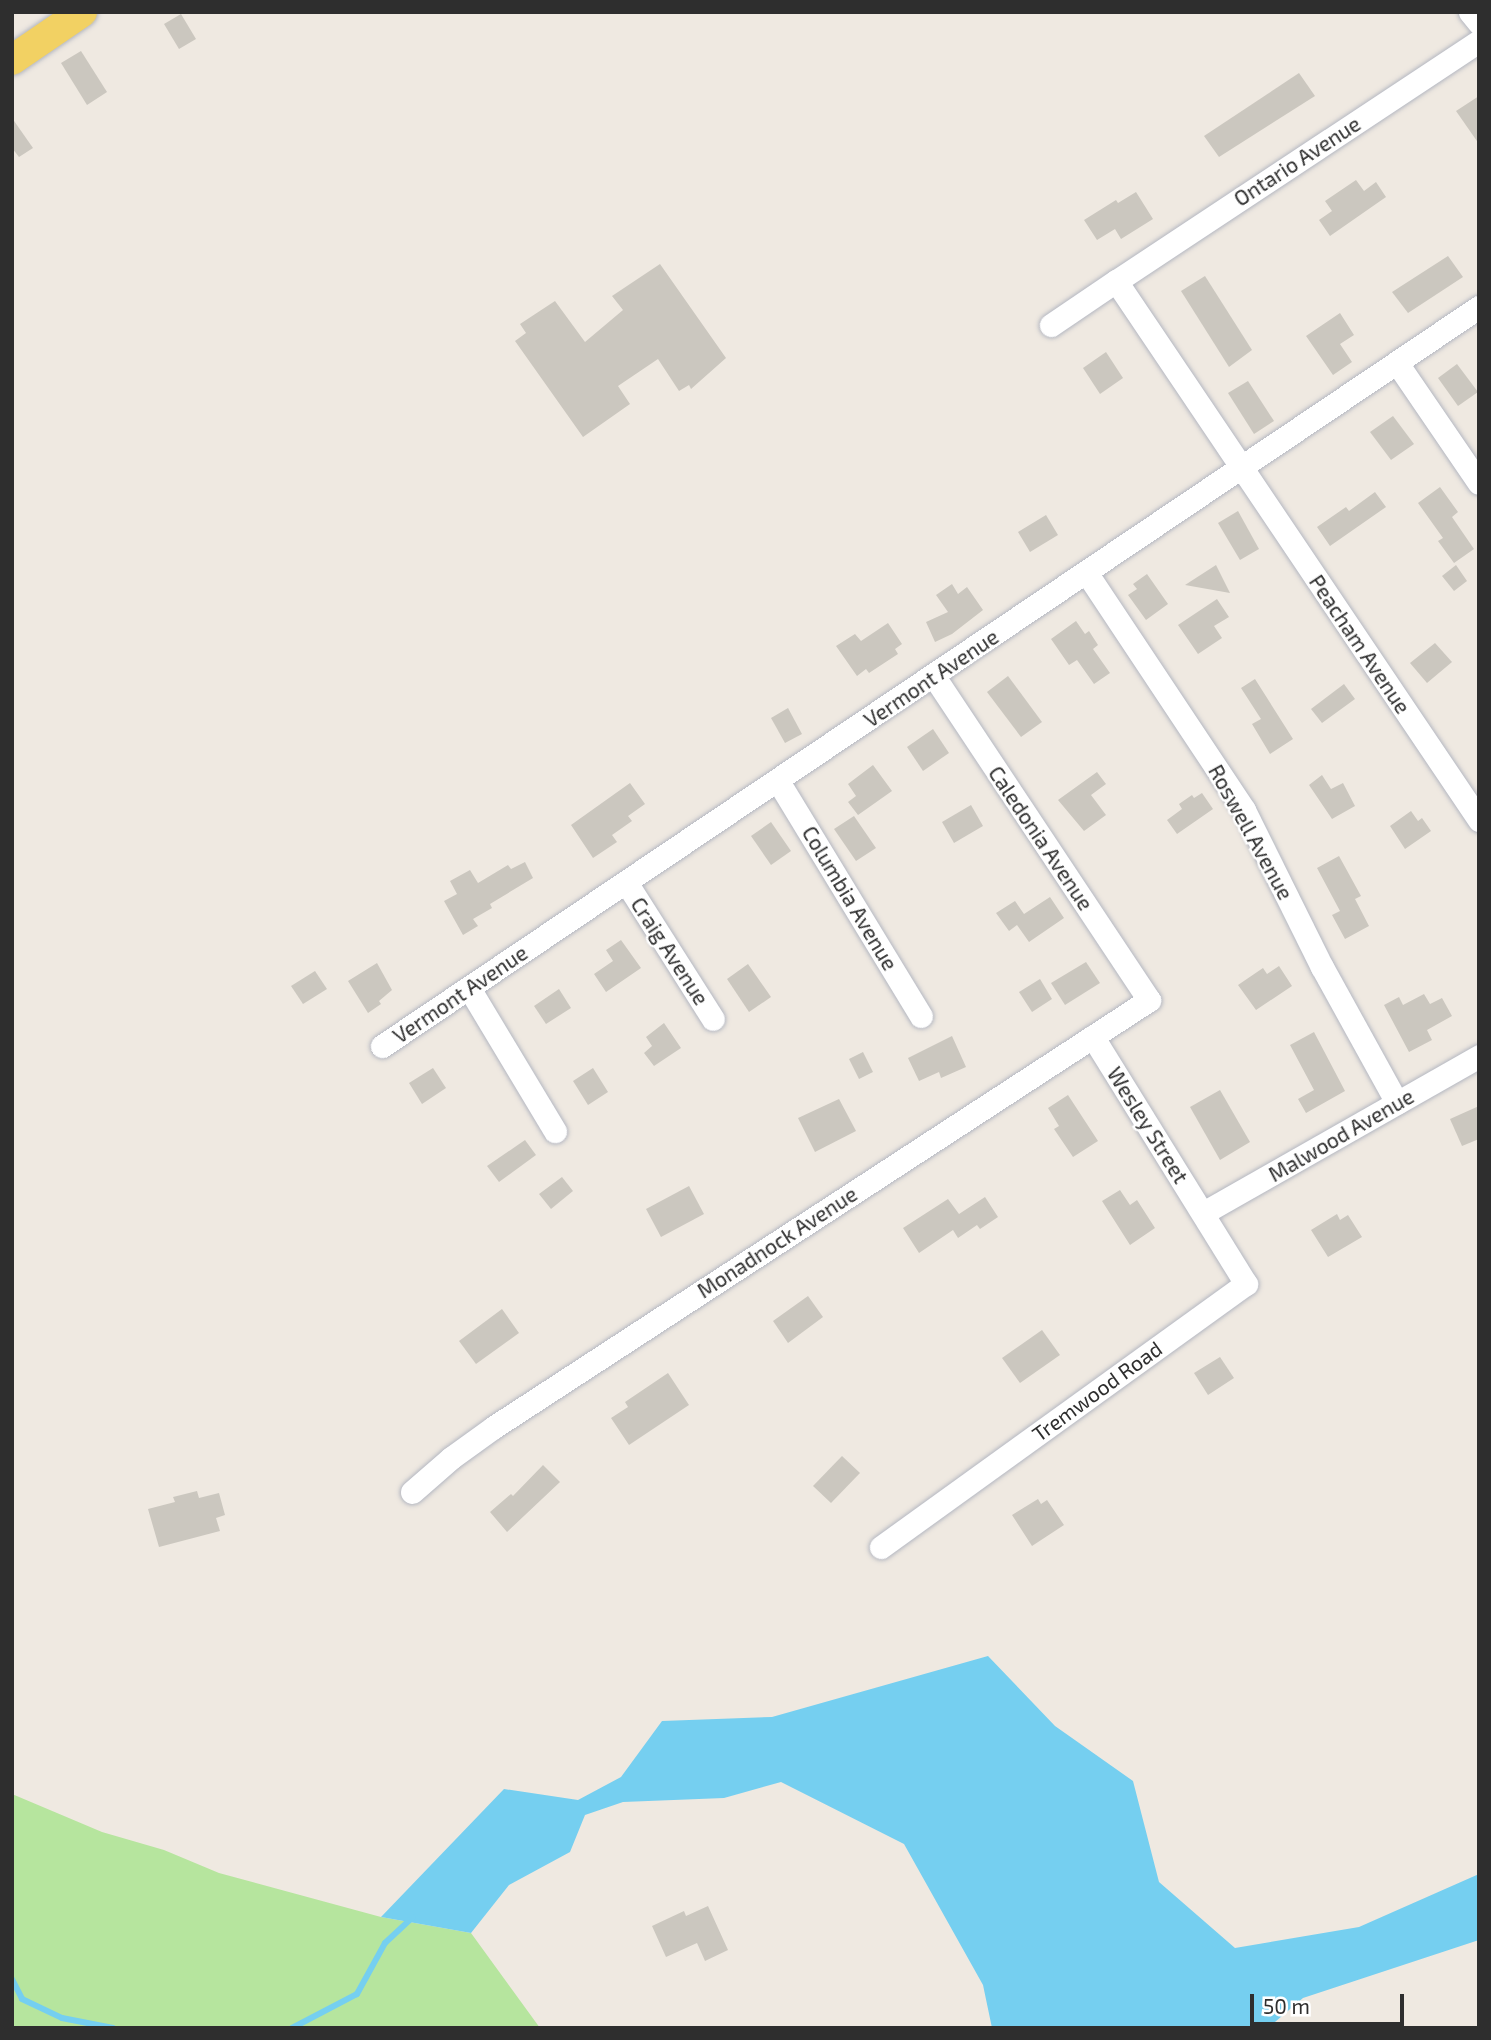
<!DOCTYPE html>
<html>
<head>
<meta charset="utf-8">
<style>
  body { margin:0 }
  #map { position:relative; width:1491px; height:2040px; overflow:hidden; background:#efe9e1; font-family:"Exo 2",sans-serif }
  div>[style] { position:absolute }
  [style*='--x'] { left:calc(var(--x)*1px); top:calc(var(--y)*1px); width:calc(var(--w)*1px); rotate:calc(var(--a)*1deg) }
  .green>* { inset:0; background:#b6e59e }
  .water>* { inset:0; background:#75cff0 }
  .stream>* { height:6px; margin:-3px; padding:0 3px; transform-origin:3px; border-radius:3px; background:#75cff0 }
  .building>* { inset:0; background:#cbc7bf }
  .roads { filter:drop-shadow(0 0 2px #b4b7c1) drop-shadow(0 0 2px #b4b7c1) }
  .minor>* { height:23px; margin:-11.5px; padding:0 11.5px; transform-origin:11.5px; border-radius:11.5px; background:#fff }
  .major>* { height:30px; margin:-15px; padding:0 15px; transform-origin:15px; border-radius:15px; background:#f2d163 }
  span { translate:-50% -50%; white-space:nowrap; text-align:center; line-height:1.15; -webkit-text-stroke:5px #fff; paint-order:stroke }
  .street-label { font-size:21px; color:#2e2e2e }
  .frame { position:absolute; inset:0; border:14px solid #2e2e2e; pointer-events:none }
  .scale { position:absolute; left:1250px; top:1994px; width:154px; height:32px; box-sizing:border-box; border:4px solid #2e2e2e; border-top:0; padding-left:9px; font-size:21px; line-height:24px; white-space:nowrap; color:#2e2e2e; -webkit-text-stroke:5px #fff; paint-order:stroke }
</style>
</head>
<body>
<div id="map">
  <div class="green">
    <div style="clip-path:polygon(12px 1794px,102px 1832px,164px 1850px,219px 1873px,381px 1917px,471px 1933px,540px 2028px,12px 2028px)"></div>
  </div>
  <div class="water">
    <div style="clip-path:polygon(988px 1656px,1055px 1726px,1133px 1781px,1159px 1882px,1235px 1948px,1359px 1927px,1479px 1874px,1479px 1940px,1303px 1998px,1268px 2028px,992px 2028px,983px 1985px,904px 1844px,781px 1782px,724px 1798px,623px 1802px,585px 1815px,570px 1852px,509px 1885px,471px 1933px,381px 1917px,504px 1789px,578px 1800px,621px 1777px,662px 1721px,772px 1717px)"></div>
  </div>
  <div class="stream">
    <div style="--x:12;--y:1979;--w:22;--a:63"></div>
    <div style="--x:22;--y:1999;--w:44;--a:25.4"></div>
    <div style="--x:62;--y:2018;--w:52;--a:11.1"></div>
    <div style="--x:292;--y:2028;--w:73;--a:-27.6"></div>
    <div style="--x:357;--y:1994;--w:58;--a:-61.2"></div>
    <div style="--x:385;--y:1943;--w:38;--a:-43"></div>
  </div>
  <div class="building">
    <div style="clip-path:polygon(181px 14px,196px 39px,179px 49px,164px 24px)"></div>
    <div style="clip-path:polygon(81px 51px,107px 92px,87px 105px,61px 63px)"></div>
    <div style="clip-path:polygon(1299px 73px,1315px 96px,1219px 157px,1204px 136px)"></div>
    <div style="clip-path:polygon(1479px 96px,1479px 144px,1456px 111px)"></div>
    <div style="clip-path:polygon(12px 118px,33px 148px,19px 157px,12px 148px)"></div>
    <div style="clip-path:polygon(1356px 180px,1364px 191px,1376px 182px,1386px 197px,1330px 236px,1319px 220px,1332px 211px,1325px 201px)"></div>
    <div style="clip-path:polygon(1136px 192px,1153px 219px,1121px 239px,1115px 229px,1097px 240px,1084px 220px,1116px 200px,1118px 203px)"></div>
    <div style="clip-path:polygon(1448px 256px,1463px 277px,1408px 313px,1392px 292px)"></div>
    <div style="clip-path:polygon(660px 264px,726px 358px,691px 389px,689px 385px,679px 391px,658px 359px,618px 386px,630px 404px,583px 437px,515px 341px,526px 333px,520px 324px,555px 301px,585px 342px,623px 310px,612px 296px)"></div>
    <div style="clip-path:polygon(1205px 276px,1252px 350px,1229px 367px,1181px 291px)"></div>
    <div style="clip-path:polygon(1340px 313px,1354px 335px,1340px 344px,1352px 362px,1333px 375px,1306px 336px)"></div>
    <div style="clip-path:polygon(1106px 352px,1123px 378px,1100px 394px,1083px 368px)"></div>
    <div style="clip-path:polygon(1457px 364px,1478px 392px,1458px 406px,1438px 378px)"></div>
    <div style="clip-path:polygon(1248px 381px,1274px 421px,1254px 434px,1228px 393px)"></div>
    <div style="clip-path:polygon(1393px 416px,1414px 444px,1391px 460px,1370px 432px)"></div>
    <div style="clip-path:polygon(1440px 487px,1458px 512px,1452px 517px,1474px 549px,1454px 563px,1438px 541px,1443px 538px,1418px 503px)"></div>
    <div style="clip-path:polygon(1375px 492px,1386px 507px,1330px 546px,1317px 527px,1346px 507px,1349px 511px)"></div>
    <div style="clip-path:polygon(1238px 511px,1259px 549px,1240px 560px,1218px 523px)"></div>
    <div style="clip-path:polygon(1046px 515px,1058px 535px,1030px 552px,1018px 532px)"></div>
    <div style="clip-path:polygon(1216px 565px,1230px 593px,1185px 585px)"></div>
    <div style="clip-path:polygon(1456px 565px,1467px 581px,1454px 591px,1442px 576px)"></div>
    <div style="clip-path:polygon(1147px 574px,1168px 604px,1146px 620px,1128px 595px,1137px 589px,1133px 584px)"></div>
    <div style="clip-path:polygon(952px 584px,958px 594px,967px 587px,983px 610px,952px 634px,935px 642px,926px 622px,948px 612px,936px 595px)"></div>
    <div style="clip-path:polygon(1217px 599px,1229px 617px,1214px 626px,1222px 638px,1198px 654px,1178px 625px)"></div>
    <div style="clip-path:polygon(1076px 621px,1085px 634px,1089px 631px,1098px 645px,1093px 649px,1110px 673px,1094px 684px,1077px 660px,1069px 665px,1051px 639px)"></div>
    <div style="clip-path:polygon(888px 623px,902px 644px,895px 649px,898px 654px,869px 673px,866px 669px,857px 676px,836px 646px,855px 634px,861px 641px)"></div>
    <div style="clip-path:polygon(1435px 643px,1452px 662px,1427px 683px,1410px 663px)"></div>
    <div style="clip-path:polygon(1008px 676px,1042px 722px,1021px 737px,987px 692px)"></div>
    <div style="clip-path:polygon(1255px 679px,1293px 739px,1270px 754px,1252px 724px,1261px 719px,1241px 688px)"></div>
    <div style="clip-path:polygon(1344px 684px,1355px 699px,1322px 723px,1311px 709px)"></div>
    <div style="clip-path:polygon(788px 708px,802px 734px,785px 743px,771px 718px)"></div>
    <div style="clip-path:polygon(933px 729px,949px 753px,923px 771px,907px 747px)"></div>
    <div style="clip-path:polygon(873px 765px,892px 791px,858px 815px,848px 802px,856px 796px,848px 784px)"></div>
    <div style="clip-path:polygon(1097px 772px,1106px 784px,1091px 795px,1106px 815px,1084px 831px,1058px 800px)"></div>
    <div style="clip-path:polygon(1322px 775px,1331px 789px,1343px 783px,1355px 806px,1332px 819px,1309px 785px)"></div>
    <div style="clip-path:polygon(630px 783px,645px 804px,628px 816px,632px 821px,612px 835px,617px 842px,593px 858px,571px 825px)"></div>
    <div style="clip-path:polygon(1202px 793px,1213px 809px,1177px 834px,1167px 820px,1182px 809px,1179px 804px,1192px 795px,1194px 798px)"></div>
    <div style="clip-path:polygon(971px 805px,983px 826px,954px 843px,942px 822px)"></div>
    <div style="clip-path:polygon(1411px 811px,1418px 821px,1422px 818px,1431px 831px,1405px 849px,1390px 826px)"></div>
    <div style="clip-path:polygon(854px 816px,876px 848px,856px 861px,834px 829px)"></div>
    <div style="clip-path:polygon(771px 822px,791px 851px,771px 865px,751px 836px)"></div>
    <div style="clip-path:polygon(1339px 856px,1361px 896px,1355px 899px,1369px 926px,1345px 939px,1332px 915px,1340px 911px,1317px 868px)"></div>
    <div style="clip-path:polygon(525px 862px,533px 878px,490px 904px,492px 908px,473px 919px,478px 926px,463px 935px,444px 901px,457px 894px,450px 881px,470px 870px,478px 883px,508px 865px,511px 869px)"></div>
    <div style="clip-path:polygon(1050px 897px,1064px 918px,1029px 942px,1017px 925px,1009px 931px,996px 913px,1015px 901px,1024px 914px)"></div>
    <div style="clip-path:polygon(621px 940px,641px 968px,606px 992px,594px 974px,613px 961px,606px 950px)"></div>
    <div style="clip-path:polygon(1086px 962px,1100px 983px,1065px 1005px,1051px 983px)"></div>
    <div style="clip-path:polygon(377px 963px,392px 990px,379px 1001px,381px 1004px,368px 1013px,348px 981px)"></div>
    <div style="clip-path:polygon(748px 964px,771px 997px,749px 1012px,727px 979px)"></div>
    <div style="clip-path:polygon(1279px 966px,1292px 986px,1256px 1010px,1238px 985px,1263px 968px,1267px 974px)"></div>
    <div style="clip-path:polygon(315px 971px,327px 989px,303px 1004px,291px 986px)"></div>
    <div style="clip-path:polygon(1040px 979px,1052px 999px,1032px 1012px,1019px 992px)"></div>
    <div style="clip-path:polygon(559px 989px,571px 1008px,546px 1024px,534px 1006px)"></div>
    <div style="clip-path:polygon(1424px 994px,1430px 1004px,1442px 998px,1452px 1016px,1427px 1030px,1432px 1040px,1409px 1052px,1384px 1005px,1399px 997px,1403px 1005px)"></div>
    <div style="clip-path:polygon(664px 1023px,681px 1048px,654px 1066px,644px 1053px,652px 1046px,646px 1037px)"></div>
    <div style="clip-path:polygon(1314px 1032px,1345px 1091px,1306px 1113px,1298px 1099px,1314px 1090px,1290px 1045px)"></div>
    <div style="clip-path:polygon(952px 1036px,966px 1067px,941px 1078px,939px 1072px,919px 1081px,908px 1058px)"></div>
    <div style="clip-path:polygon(863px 1052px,873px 1072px,859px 1079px,849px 1059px)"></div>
    <div style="clip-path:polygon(433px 1068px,446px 1088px,422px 1104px,409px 1083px)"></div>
    <div style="clip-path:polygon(593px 1068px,608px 1092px,588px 1105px,573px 1081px)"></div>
    <div style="clip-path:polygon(1220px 1090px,1250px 1142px,1220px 1160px,1190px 1107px)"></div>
    <div style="clip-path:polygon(1068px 1095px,1098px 1141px,1073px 1157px,1054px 1129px,1059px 1126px,1048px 1108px)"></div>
    <div style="clip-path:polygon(839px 1099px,856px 1131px,815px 1152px,798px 1118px)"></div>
    <div style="clip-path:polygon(1479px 1106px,1479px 1139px,1462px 1146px,1450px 1119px)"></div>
    <div style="clip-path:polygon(525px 1140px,536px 1155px,499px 1182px,487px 1166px)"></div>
    <div style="clip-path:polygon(562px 1177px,573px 1191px,551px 1209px,539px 1194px)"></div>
    <div style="clip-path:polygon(689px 1186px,704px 1214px,661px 1237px,646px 1209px)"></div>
    <div style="clip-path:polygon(1120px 1190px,1130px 1205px,1137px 1200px,1155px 1228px,1130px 1245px,1102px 1201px)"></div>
    <div style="clip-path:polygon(985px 1197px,998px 1217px,980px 1229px,977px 1225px,958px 1238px,953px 1230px,919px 1253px,903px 1228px,948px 1199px,959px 1214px)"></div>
    <div style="clip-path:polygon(1337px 1214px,1340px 1220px,1348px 1215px,1362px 1237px,1328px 1257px,1311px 1230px)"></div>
    <div style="clip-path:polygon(808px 1296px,823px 1317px,788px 1343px,773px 1321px)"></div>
    <div style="clip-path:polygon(502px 1309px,519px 1333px,476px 1364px,459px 1341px)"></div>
    <div style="clip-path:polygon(1042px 1330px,1060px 1355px,1020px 1383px,1002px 1358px)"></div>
    <div style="clip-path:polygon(1220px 1357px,1234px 1378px,1208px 1395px,1194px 1373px)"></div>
    <div style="clip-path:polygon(668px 1373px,689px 1405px,629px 1445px,611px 1418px,628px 1407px,625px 1402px)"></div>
    <div style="clip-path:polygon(842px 1456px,860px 1473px,831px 1503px,813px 1486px)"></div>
    <div style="clip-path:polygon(543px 1465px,560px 1482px,507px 1532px,490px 1512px,511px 1494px,513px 1496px)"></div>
    <div style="clip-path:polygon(197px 1491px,199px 1498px,219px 1493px,225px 1515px,216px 1518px,220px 1531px,159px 1547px,148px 1509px,175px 1502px,173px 1497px)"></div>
    <div style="clip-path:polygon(1038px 1499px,1041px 1504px,1047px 1500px,1064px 1525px,1032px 1546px,1012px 1515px)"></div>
    <div style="clip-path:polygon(708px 1906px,728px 1950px,705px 1961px,697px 1943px,666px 1957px,652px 1926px,684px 1911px,686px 1916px)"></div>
  </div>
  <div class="roads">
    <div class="minor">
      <div style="--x:1470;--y:12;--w:14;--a:51"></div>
      <div style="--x:1479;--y:41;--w:435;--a:146.5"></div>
      <div style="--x:1116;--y:281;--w:650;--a:56.04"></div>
      <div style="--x:1051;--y:325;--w:78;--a:-34.1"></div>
      <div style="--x:1397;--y:363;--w:145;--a:55.7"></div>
      <div style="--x:1086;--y:572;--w:286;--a:56.4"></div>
      <div style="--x:1244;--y:810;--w:175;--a:63.6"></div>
      <div style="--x:1322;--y:967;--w:155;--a:61.1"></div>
      <div style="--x:778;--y:781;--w:275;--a:58.7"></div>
      <div style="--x:626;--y:882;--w:162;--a:57.6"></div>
      <div style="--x:469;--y:988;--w:167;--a:59"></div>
      <div style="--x:382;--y:1046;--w:1323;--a:-33.97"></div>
      <div style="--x:1203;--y:1213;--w:318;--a:-29.6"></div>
      <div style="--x:412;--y:1492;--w:52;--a:-41.1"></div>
      <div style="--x:451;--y:1458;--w:53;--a:-35.8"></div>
      <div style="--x:494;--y:1427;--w:782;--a:-33.1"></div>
      <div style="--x:1149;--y:1000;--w:389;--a:-123.6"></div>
      <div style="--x:881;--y:1547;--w:450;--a:-35.8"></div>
      <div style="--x:1246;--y:1284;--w:291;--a:-121.8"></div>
    </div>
    <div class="major">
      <div style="--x:12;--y:60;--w:85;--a:-34.4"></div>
    </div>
  </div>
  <div class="street-label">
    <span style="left:1297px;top:161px;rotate:-33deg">Ontario Avenue</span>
    <span style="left:1360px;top:644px;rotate:56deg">Peacham Avenue</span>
    <span style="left:931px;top:678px;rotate:-34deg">Vermont Avenue</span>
    <span style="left:1251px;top:832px;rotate:61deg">Roswell Avenue</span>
    <span style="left:1041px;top:838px;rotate:56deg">Caledonia Avenue</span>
    <span style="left:850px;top:898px;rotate:59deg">Columbia Avenue</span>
    <span style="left:670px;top:951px;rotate:57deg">Craig Avenue</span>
    <span style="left:460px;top:994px;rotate:-34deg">Vermont Avenue</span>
    <span style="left:1148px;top:1125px;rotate:58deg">Wesley Street</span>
    <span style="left:1341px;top:1135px;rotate:-30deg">Malwood Avenue</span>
    <span style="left:777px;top:1242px;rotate:-33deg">Monadnock Avenue</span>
    <span style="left:1097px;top:1391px;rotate:-36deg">Tremwood Road</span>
  </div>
  <div class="frame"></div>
  <div class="scale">50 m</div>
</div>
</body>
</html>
